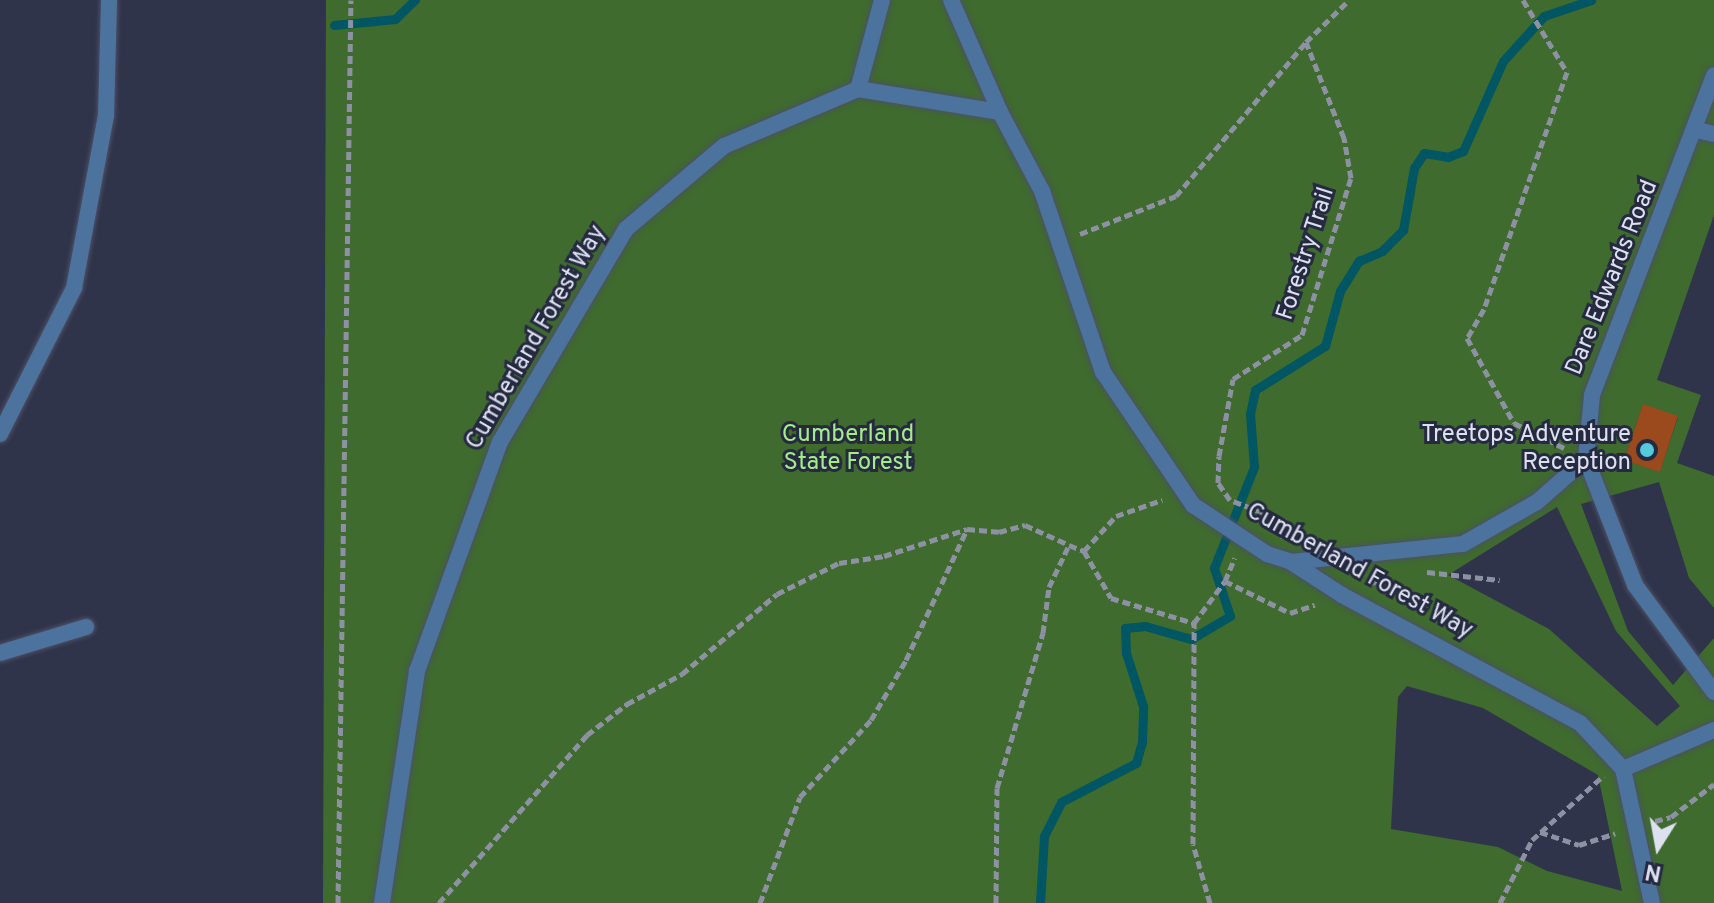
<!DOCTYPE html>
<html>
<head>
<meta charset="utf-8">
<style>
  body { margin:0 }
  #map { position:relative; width:1714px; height:903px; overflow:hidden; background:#30344b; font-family:Overpass,sans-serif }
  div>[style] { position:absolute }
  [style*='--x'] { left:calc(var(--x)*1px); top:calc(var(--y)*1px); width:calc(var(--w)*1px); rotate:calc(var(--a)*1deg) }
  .green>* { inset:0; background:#3f6b2e }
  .stream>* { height:9px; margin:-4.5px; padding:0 4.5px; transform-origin:4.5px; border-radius:4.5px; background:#005663 }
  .building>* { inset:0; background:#9a4a1c }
  .path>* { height:5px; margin-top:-2.5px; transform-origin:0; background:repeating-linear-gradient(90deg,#8d91a3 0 8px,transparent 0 12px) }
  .roads { filter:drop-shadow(0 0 2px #4c5065) drop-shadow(0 0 2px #4c5065) }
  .lane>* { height:16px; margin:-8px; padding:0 8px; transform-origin:8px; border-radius:8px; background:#4c739e }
  .street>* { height:16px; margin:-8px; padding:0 8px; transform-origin:8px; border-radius:8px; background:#4c739e }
  .dots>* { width:22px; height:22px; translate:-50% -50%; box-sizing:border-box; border:4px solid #262a41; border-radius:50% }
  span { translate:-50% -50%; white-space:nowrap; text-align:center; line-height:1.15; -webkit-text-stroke:6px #262a41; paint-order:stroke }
  .street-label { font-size:24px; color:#dde0ef }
  .park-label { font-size:24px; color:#a3ec87 }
  .poi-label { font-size:24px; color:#dde0ef }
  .right { translate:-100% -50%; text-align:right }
  .north { position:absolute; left:1618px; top:807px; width:80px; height:80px; -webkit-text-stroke:6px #262a41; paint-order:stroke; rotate:191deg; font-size:22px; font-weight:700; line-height:32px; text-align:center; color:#dde0ef }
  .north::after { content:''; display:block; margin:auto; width:28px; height:36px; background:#dde0ef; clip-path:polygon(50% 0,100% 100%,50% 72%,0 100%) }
</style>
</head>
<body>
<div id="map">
  <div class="green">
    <div style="clip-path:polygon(evenodd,326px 0,1714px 0,1714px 215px,1657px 380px,1701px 395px,1677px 463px,1714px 476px,1714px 608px,1689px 578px,1659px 482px,1581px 504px,1628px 631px,1673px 685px,1714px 638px,1714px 903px,323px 903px,326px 0,1643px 405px,1678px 417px,1660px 471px,1624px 460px,1643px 405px,326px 0,1557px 507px,1616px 631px,1680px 706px,1657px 726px,1549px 629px,1448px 575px,1557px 507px,326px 0,1407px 686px,1483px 708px,1598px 775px,1622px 891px,1547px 871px,1498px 847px,1391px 829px,1398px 697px,1407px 686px)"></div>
  </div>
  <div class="stream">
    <div style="--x:334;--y:25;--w:61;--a:-5.6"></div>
    <div style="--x:395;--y:19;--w:28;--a:-44"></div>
    <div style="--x:1040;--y:903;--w:67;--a:-86.6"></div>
    <div style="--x:1044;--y:836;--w:38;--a:-63"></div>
    <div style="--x:1061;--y:802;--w:85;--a:-27.5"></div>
    <div style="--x:1136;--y:763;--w:22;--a:-74"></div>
    <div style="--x:1142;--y:742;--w:36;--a:-88"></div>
    <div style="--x:1143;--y:706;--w:56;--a:-107.8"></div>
    <div style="--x:1126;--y:653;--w:25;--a:-92"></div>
    <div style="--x:1125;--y:628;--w:20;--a:-6"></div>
    <div style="--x:1145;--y:626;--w:48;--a:15.8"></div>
    <div style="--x:1191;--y:639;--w:45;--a:-30.5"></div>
    <div style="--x:1230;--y:616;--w:51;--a:-108.4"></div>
    <div style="--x:1214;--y:568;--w:109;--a:-68.4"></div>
    <div style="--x:1254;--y:467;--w:53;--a:-94.3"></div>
    <div style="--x:1250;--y:414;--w:25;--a:-78"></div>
    <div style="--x:1255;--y:390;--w:83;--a:-32.2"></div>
    <div style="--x:1325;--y:346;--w:57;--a:-74.7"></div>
    <div style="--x:1340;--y:291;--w:36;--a:-58"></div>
    <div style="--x:1359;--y:261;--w:25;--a:-23"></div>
    <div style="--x:1382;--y:251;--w:30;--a:-45"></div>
    <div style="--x:1403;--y:230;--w:63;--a:-79.9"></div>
    <div style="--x:1414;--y:168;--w:18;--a:-56"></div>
    <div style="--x:1424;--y:153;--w:24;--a:9"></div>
    <div style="--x:1448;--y:157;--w:16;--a:-22"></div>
    <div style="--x:1463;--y:151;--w:98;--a:-66"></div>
    <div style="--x:1503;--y:61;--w:61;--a:-47.7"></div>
    <div style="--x:1544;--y:16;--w:50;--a:-18.8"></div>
  </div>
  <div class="building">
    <div style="clip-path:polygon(1643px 404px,1678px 416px,1660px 472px,1624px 460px)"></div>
  </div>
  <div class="path">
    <div style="--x:1523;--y:0;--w:84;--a:58.6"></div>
    <div style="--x:1567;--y:72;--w:251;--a:109.3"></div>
    <div style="--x:1484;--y:309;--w:34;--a:120"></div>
    <div style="--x:1467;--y:338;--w:97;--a:61.1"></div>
    <div style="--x:1514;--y:423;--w:56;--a:26.6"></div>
    <div style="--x:1080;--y:234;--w:103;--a:-21.6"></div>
    <div style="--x:1176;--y:196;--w:202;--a:-49.8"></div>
    <div style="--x:1306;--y:42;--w:60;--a:-44.3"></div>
    <div style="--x:1283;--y:539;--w:18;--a:-81"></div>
    <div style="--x:1286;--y:521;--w:60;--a:-159.4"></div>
    <div style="--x:1230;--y:500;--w:21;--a:-125"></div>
    <div style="--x:1218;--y:483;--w:27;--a:-88"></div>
    <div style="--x:1219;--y:456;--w:78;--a:-79.7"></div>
    <div style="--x:1233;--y:379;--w:82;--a:-32.5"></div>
    <div style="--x:1302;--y:335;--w:164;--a:-72.7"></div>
    <div style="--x:1351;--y:178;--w:41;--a:-99.9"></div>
    <div style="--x:1344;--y:138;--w:103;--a:-111.6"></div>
    <div style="--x:1084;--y:551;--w:54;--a:60.1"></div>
    <div style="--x:1111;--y:598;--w:87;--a:16.8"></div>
    <div style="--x:1427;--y:572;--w:73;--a:6.3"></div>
    <div style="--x:1225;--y:581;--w:72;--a:26.2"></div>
    <div style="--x:1290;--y:613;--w:26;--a:-18"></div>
    <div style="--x:1369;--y:584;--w:22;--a:-21"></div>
    <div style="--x:1655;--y:821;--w:16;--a:-14"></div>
    <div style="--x:1671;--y:817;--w:54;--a:-37.5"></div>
    <div style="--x:1540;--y:832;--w:41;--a:18.4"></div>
    <div style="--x:1579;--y:845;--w:38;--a:-18"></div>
    <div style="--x:338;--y:903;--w:903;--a:-89.18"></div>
    <div style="--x:439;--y:903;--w:224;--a:-48.6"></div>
    <div style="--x:587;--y:735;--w:51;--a:-37.8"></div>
    <div style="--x:627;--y:704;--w:63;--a:-28.6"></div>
    <div style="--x:682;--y:674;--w:124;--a:-40.1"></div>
    <div style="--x:777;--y:594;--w:69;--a:-26.6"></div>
    <div style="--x:839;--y:563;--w:46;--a:-8.8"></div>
    <div style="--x:884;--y:556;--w:87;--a:-18"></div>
    <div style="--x:760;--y:903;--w:113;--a:-69.3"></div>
    <div style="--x:800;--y:797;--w:105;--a:-47.3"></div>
    <div style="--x:871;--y:720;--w:69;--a:-59.7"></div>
    <div style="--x:906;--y:660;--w:145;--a:-65"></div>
    <div style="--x:967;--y:529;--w:32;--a:5"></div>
    <div style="--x:999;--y:532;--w:27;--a:-15"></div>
    <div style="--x:1025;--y:525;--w:48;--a:24.4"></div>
    <div style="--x:996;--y:903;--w:115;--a:-89.5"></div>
    <div style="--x:997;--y:788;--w:162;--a:-73.5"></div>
    <div style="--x:1043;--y:633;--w:46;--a:-82.6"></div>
    <div style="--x:1049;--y:587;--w:47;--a:-64.5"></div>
    <div style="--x:1069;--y:545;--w:16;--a:22"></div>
    <div style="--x:1084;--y:551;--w:47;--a:-47.6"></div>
    <div style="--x:1116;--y:516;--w:49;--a:-19.2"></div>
    <div style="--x:1210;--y:903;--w:61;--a:-106.1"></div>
    <div style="--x:1193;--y:844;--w:221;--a:-89.7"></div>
    <div style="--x:1194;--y:623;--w:52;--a:-53.6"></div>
    <div style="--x:1225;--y:581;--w:25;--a:-67"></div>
    <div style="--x:1500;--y:903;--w:71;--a:-63.1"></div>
    <div style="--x:1532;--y:840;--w:96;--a:-42"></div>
  </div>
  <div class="roads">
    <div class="lane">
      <div style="--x:951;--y:0;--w:122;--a:66.4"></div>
      <div style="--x:858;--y:89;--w:92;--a:-74.9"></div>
      <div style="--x:1697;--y:130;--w:17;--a:13"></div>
      <div style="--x:1586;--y:459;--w:135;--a:68.7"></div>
      <div style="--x:1635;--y:585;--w:133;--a:53.6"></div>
      <div style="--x:1291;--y:562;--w:173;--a:-6"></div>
      <div style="--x:1463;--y:544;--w:85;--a:-29.6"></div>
      <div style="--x:1537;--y:502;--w:65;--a:-41.3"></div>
      <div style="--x:1586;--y:459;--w:64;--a:-84.6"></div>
      <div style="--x:1592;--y:395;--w:342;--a:-69.1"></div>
      <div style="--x:1623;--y:769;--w:99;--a:-23.2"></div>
      <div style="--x:382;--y:903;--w:235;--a:-81.4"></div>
      <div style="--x:417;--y:671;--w:244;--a:-70.1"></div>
      <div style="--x:500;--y:442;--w:247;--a:-59.4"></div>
      <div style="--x:626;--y:229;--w:128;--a:-40.3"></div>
      <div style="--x:724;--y:146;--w:146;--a:-23"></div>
      <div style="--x:858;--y:89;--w:144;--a:9.2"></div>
      <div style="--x:1000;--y:112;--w:89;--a:62"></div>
      <div style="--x:1042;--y:191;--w:191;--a:71.4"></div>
      <div style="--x:1103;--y:372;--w:161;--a:55.9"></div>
      <div style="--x:1193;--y:505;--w:89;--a:33.5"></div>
      <div style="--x:1267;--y:554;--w:25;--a:18"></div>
      <div style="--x:1291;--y:562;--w:61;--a:32.9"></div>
      <div style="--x:1342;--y:595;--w:270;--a:28.3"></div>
      <div style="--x:1580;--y:723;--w:63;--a:46.9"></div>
      <div style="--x:1623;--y:769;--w:137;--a:77.8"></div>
    </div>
    <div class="street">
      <div style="--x:0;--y:434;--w:164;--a:-63.1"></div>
      <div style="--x:74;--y:288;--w:175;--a:-79.5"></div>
      <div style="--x:106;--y:116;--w:116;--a:-88.5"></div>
      <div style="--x:0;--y:653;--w:90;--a:-16.8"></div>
    </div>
  </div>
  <div class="dots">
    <div style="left:1647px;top:450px;background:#54cadd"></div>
  </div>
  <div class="street-label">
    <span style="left:1307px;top:254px;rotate:-72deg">Forestry Trail</span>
    <span style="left:1613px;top:278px;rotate:-68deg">Dare Edwards Road</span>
    <span style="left:537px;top:338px;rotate:-60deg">Cumberland Forest Way</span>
    <span style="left:1359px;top:572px;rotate:29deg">Cumberland Forest Way</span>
  </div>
  <div class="park-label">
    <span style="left:848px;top:450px">Cumberland<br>State Forest</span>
  </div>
  <div class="poi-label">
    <span class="right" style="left:1631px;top:450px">Treetops Adventure<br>Reception</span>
  </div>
  <div class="north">N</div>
</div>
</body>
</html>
